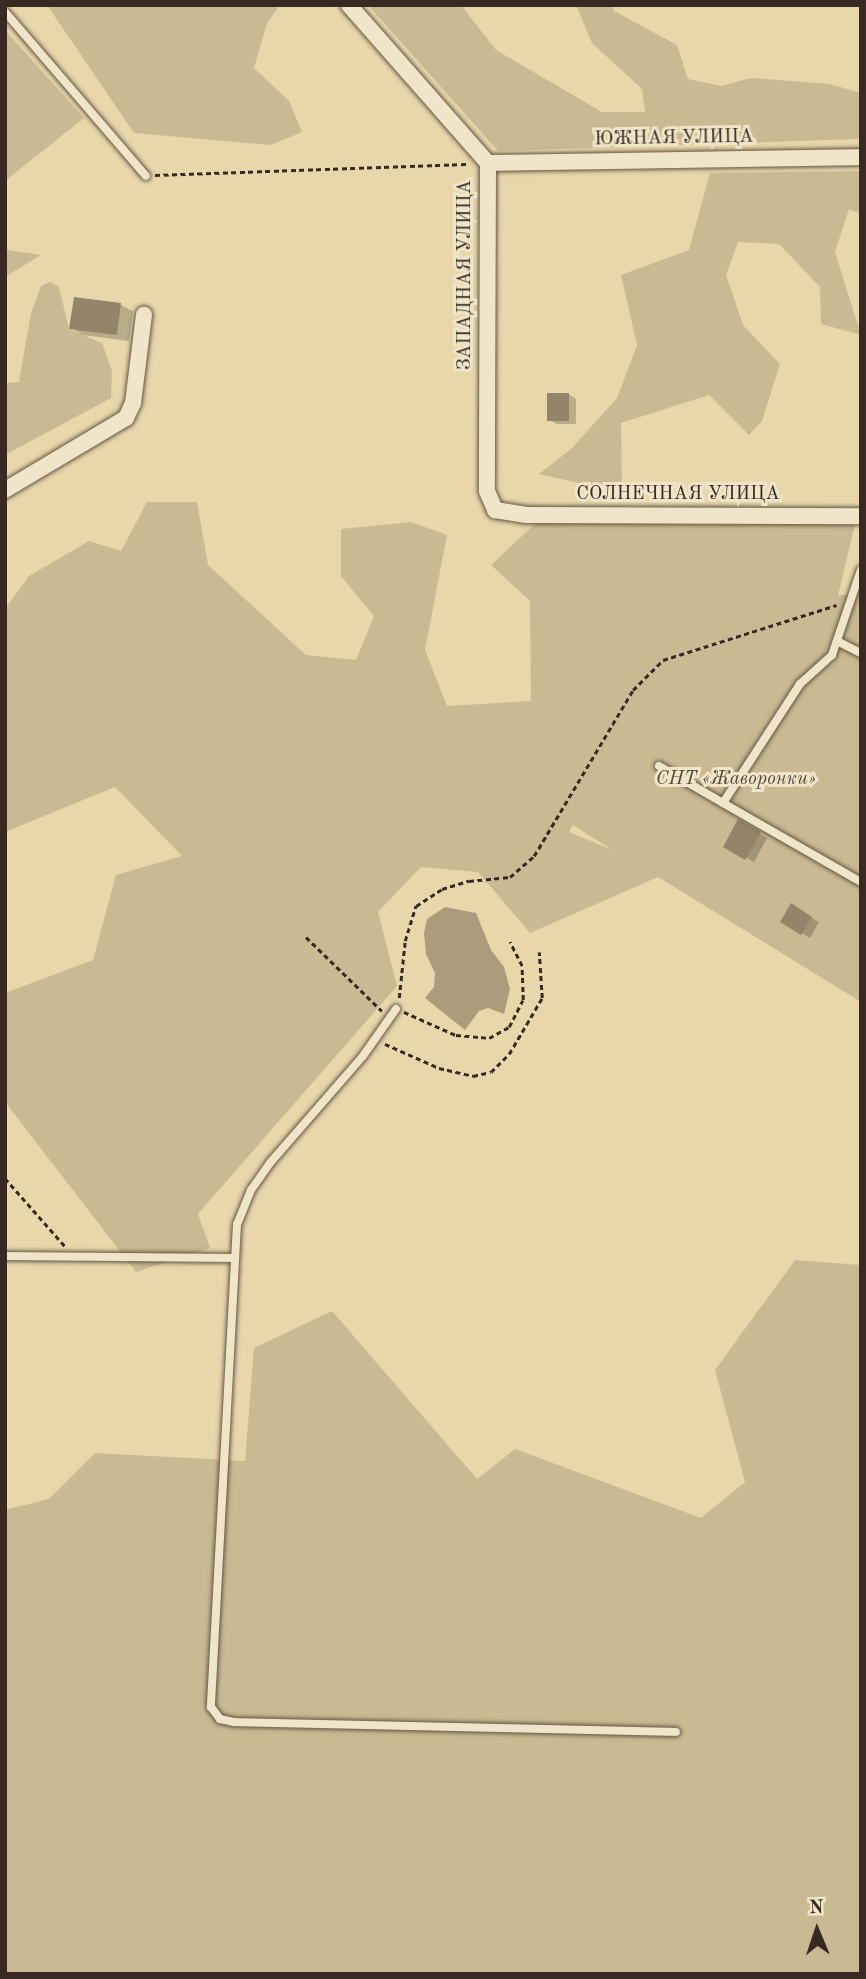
<!DOCTYPE html>
<html>
<head>
<meta charset="utf-8">
<style>
  body { margin:0 }
  #map { position:relative; width:866px; height:1979px; overflow:hidden; background:#e8d7aa; font-family:"Old Standard TT",serif }
  div>[style] { position:absolute }
  [style*='--x'] { left:calc(var(--x)*1px); top:calc(var(--y)*1px); width:calc(var(--w)*1px); rotate:calc(var(--a)*1deg) }
  .green>* { inset:0; background:#caba93 }
  .water>* { inset:0; background:#ac9c7c }
  .shadow>* { inset:0; background:#0003 }
  .building>* { inset:0; background:#948469 }
  .path>* { height:2.5px; margin-top:-1.25px; transform-origin:0; background:repeating-linear-gradient(90deg,#382a23 0 5px,transparent 0 8.5px) }
  .roads { filter:drop-shadow(0 0 2px #645545) drop-shadow(0 0 2px #645545) }
  .lane>* { height:8px; margin:-4px; padding:0 4px; transform-origin:4px; border-radius:4px; background:#f0e5c8 }
  .street>* { height:16px; margin:-8px; padding:0 8px; transform-origin:8px; border-radius:8px; background:#f0e5c8 }
  span { translate:-50% -50%; white-space:nowrap; text-align:center; line-height:1.15; -webkit-text-stroke:6px #f0e5c8; paint-order:stroke }
  .street-label { font-size:19px; color:#382a23 }
  .park-label { font-size:19px; color:#554739; font-style:italic }
  .frame { position:absolute; inset:0; border:7px solid #382a23; pointer-events:none }
  .north { position:absolute; left:782px; top:1895px; width:70px; height:70px; -webkit-text-stroke:5px #f0e5c8; paint-order:stroke; rotate:358deg; font-size:19px; font-weight:700; line-height:28px; text-align:center; color:#382a23 }
  .north::after { content:''; display:block; margin:auto; width:24px; height:32px; background:#382a23; clip-path:polygon(50% 0,100% 100%,50% 72%,0 100%) }
</style>
</head>
<body>
<div id="map">
  <div class="green">
    <div style="clip-path:polygon(47px 5px,280px 5px,267px 23px,254px 68px,289px 101px,302px 132px,271px 145px,134px 133px)"></div>
    <div style="clip-path:polygon(368px 5px,461px 5px,496px 50px,602px 112px,645px 112px,642px 89px,592px 43px,576px 5px,613px 5px,614px 11px,677px 45px,688px 79px,721px 86px,751px 78px,830px 84px,861px 93px,861px 139px,498px 151px)"></div>
    <div style="clip-path:polygon(5px 30px,84px 118px,5px 181px)"></div>
    <div style="clip-path:polygon(861px 171px,861px 214px,849px 209px,835px 252px,861px 335px,821px 324px,820px 287px,779px 244px,738px 242px,726px 275px,743px 325px,780px 364px,762px 421px,749px 435px,709px 395px,621px 423px,622px 493px,539px 474px,571px 449px,617px 398px,637px 345px,621px 275px,689px 250px,710px 173px)"></div>
    <div style="clip-path:polygon(5px 248px,8px 250px,41px 255px,5px 277px)"></div>
    <div style="clip-path:polygon(50px 282px,59px 287px,69px 329px,102px 343px,112px 371px,111px 398px,5px 455px,5px 383px,19px 382px,31px 313px,41px 286px)"></div>
    <div style="clip-path:polygon(evenodd,147px 502px,197px 502px,208px 565px,306px 655px,356px 660px,374px 616px,341px 576px,341px 529px,411px 522px,447px 535px,425px 650px,447px 706px,531px 701px,530px 601px,491px 565px,538px 521px,855px 524px,838px 596px,851px 594px,861px 583px,861px 1002px,658px 877px,530px 933px,478px 872px,421px 867px,378px 912px,397px 986px,198px 1214px,210px 1248px,136px 1272px,5px 1102px,5px 993px,93px 960px,116px 875px,182px 856px,115px 787px,5px 832px,5px 609px,29px 576px,89px 541px,121px 551px,147px 502px,573px 825px,614px 851px,615px 851px,569px 832px,573px 825px)"></div>
    <div style="clip-path:polygon(795px 1260px,861px 1265px,861px 1974px,5px 1974px,5px 1510px,49px 1499px,95px 1453px,245px 1461px,254px 1348px,332px 1311px,477px 1479px,515px 1449px,701px 1518px,745px 1482px,715px 1370px)"></div>
  </div>
  <div class="water">
    <div style="clip-path:polygon(445px 907px,476px 913px,491px 950px,504px 967px,510px 989px,504px 1014px,488px 1008px,479px 1011px,465px 1030px,425px 998px,434px 987px,435px 973px,426px 954px,424px 933px,427px 919px)"></div>
  </div>
  <div class="shadow">
    <div style="clip-path:polygon(121px 305px,133px 311px,129px 341px,83px 335px,71px 328px)"></div>
    <div style="clip-path:polygon(568px 394px,576px 399px,576px 424px,557px 424px,549px 420px)"></div>
    <div style="clip-path:polygon(739px 822px,767px 838px,754px 862px,725px 846px)"></div>
    <div style="clip-path:polygon(791px 906px,819px 922px,810px 938px,782px 921px)"></div>
  </div>
  <div class="building">
    <div style="clip-path:polygon(74px 297px,121px 303px,117px 335px,69px 329px)"></div>
    <div style="clip-path:polygon(547px 393px,569px 393px,569px 421px,547px 421px)"></div>
    <div style="clip-path:polygon(738px 819px,761px 832px,745px 860px,723px 847px)"></div>
    <div style="clip-path:polygon(791px 903px,812px 917px,801px 935px,780px 922px)"></div>
  </div>
  <div class="path">
    <div style="--x:155;--y:175;--w:312;--a:-2"></div>
    <div style="--x:306;--y:937;--w:106;--a:44.2"></div>
    <div style="--x:399;--y:998;--w:57;--a:-84"></div>
    <div style="--x:405;--y:941;--w:37;--a:-73"></div>
    <div style="--x:416;--y:906;--w:31;--a:-33"></div>
    <div style="--x:442;--y:889;--w:28;--a:-17"></div>
    <div style="--x:469;--y:881;--w:41;--a:-5.6"></div>
    <div style="--x:510;--y:877;--w:32;--a:-41"></div>
    <div style="--x:534;--y:856;--w:193;--a:-59.2"></div>
    <div style="--x:633;--y:690;--w:42;--a:-45"></div>
    <div style="--x:663;--y:660;--w:182;--a:-17.6"></div>
    <div style="--x:404;--y:1012;--w:57;--a:23.9"></div>
    <div style="--x:456;--y:1035;--w:33;--a:5"></div>
    <div style="--x:489;--y:1038;--w:23;--a:-29"></div>
    <div style="--x:509;--y:1027;--w:30;--a:-63"></div>
    <div style="--x:523;--y:1000;--w:34;--a:-92"></div>
    <div style="--x:522;--y:966;--w:27;--a:-117"></div>
    <div style="--x:385;--y:1044;--w:59;--a:24"></div>
    <div style="--x:439;--y:1068;--w:35;--a:13"></div>
    <div style="--x:473;--y:1076;--w:18;--a:-13"></div>
    <div style="--x:491;--y:1072;--w:25;--a:-45"></div>
    <div style="--x:509;--y:1054;--w:65;--a:-59.5"></div>
    <div style="--x:542;--y:998;--w:46;--a:-93.7"></div>
    <div style="--x:5;--y:1178;--w:91;--a:48.6"></div>
  </div>
  <div class="roads">
    <div class="lane">
      <div style="--x:5;--y:12;--w:216;--a:49.3"></div>
      <div style="--x:837;--y:641;--w:27;--a:27"></div>
      <div style="--x:659;--y:766;--w:74;--a:30"></div>
      <div style="--x:723;--y:803;--w:142;--a:-57.1"></div>
      <div style="--x:800;--y:684;--w:43;--a:-42.2"></div>
      <div style="--x:832;--y:655;--w:90;--a:-71.2"></div>
      <div style="--x:723;--y:803;--w:159;--a:29.8"></div>
      <div style="--x:396;--y:1009;--w:57;--a:125.1"></div>
      <div style="--x:363;--y:1056;--w:142;--a:131"></div>
      <div style="--x:270;--y:1163;--w:33;--a:125"></div>
      <div style="--x:251;--y:1190;--w:37;--a:112"></div>
      <div style="--x:237;--y:1224;--w:484;--a:93.1"></div>
      <div style="--x:211;--y:1707;--w:15;--a:53"></div>
      <div style="--x:220;--y:1719;--w:14;--a:12"></div>
      <div style="--x:234;--y:1722;--w:442;--a:1.3"></div>
      <div style="--x:5;--y:1256;--w:228;--a:0.5"></div>
    </div>
    <div class="street">
      <div style="--x:349;--y:5;--w:210;--a:48.7"></div>
      <div style="--x:488;--y:163;--w:328;--a:90.2"></div>
      <div style="--x:487;--y:491;--w:21;--a:67"></div>
      <div style="--x:495;--y:510;--w:32;--a:9"></div>
      <div style="--x:527;--y:515;--w:334;--a:0.2"></div>
      <div style="--x:488;--y:163;--w:373;--a:-0.9"></div>
      <div style="--x:5;--y:490;--w:141;--a:-30.8"></div>
      <div style="--x:126;--y:418;--w:17;--a:-65"></div>
      <div style="--x:133;--y:403;--w:89;--a:-82.9"></div>
    </div>
  </div>
  <div class="street-label">
    <span style="left:674px;top:139px;rotate:-1deg">ЮЖНАЯ УЛИЦА</span>
    <span style="left:466px;top:275px;rotate:-90deg">ЗАПАДНАЯ УЛИЦА</span>
    <span style="left:678px;top:495px">СОЛНЕЧНАЯ УЛИЦА</span>
  </div>
  <div class="park-label">
    <span style="left:736px;top:780px">СНТ «Жаворонки»</span>
  </div>
  <div class="frame"></div>
  <div class="north">N</div>
</div>
</body>
</html>
